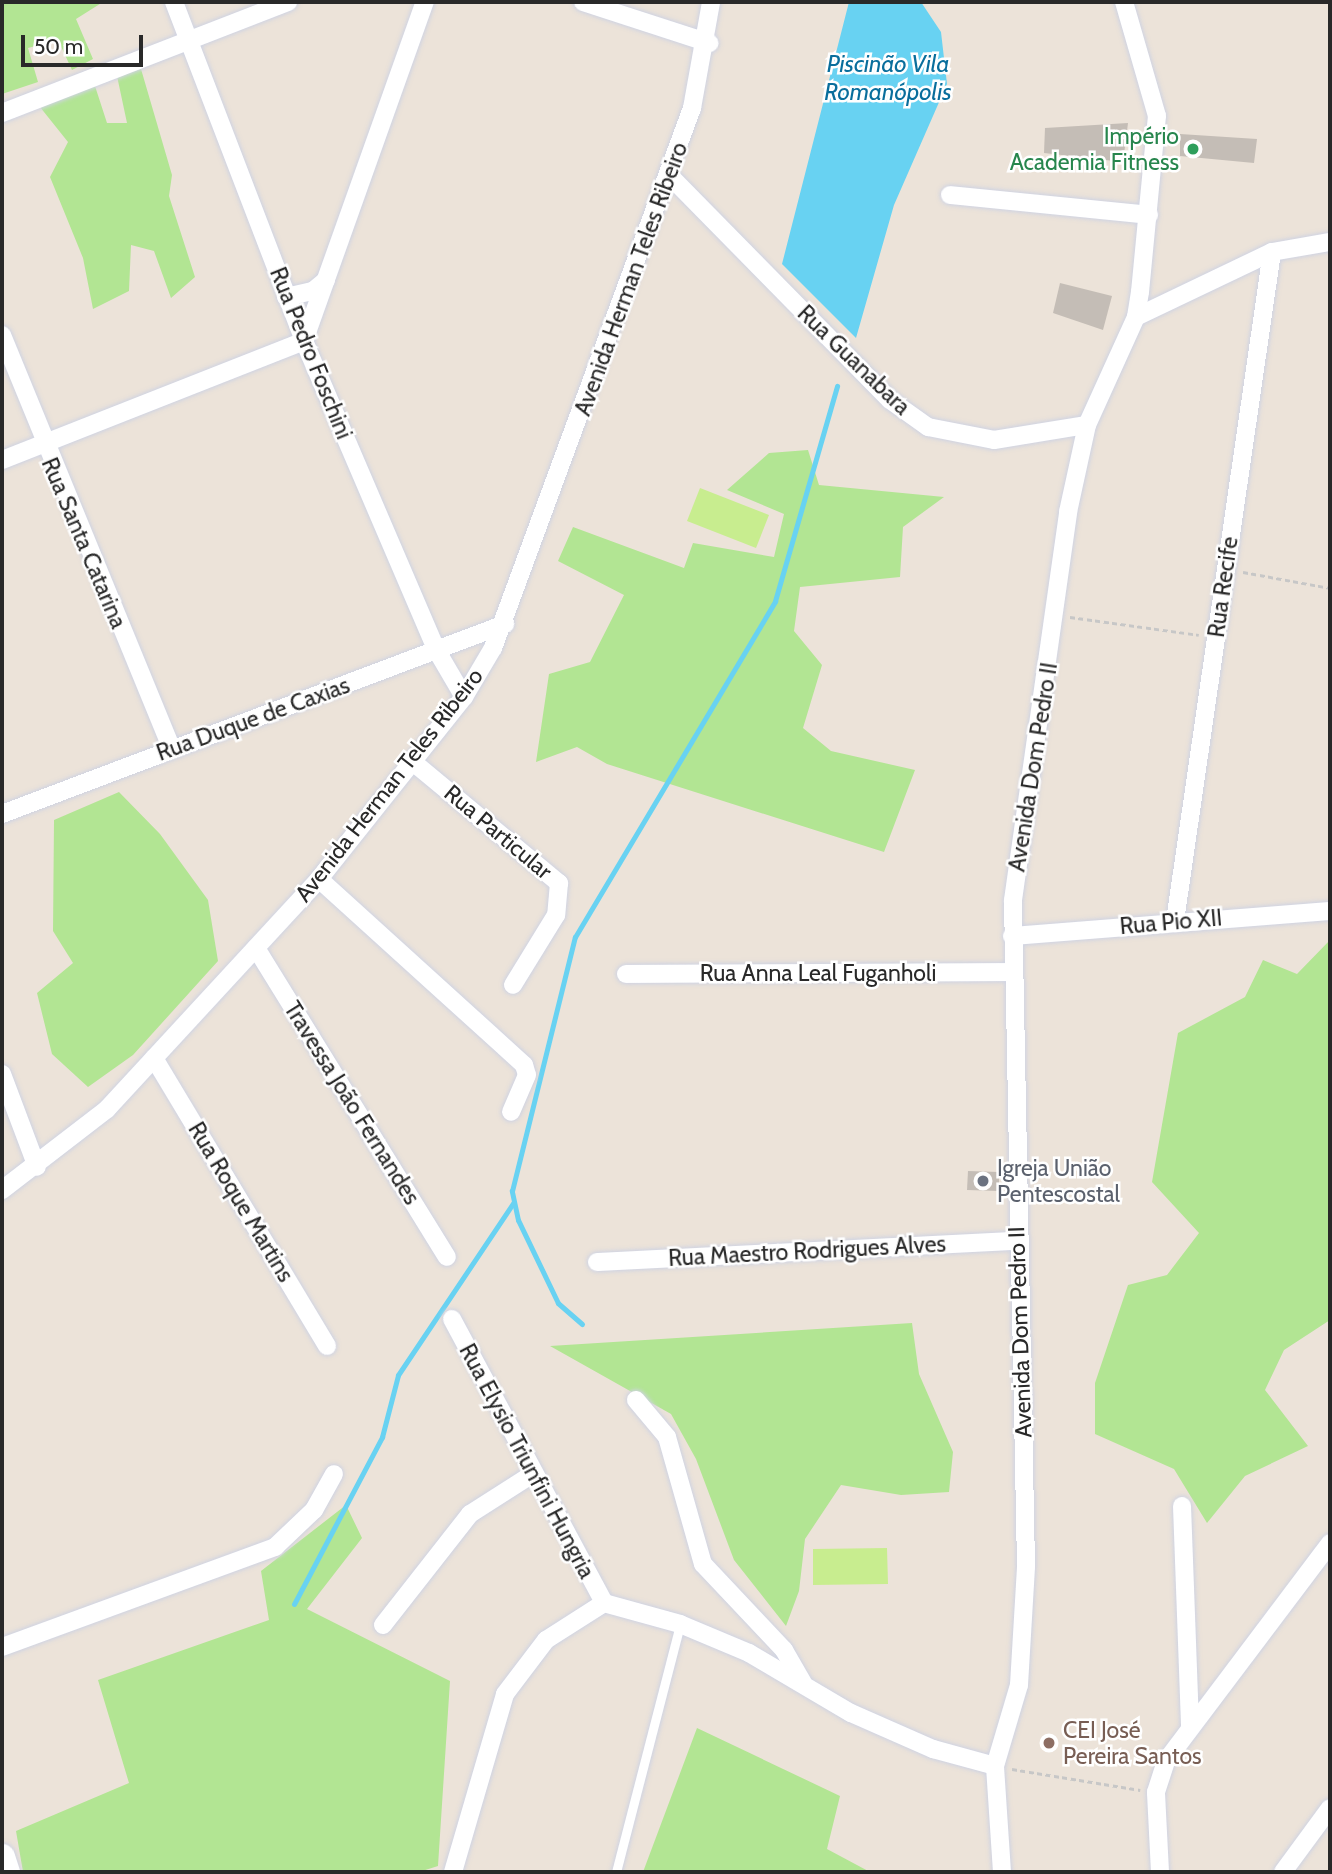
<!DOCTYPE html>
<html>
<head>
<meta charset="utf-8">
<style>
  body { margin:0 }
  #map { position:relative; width:1332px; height:1874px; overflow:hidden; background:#ece3d9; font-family:Cabin,sans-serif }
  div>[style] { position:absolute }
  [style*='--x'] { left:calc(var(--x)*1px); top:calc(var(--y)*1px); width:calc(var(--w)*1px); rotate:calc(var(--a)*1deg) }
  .green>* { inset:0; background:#b2e593 }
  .pitch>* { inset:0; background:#c8ed8f }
  .water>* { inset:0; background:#68d2f2 }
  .stream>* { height:5px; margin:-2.5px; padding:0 2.5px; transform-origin:2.5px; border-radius:2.5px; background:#68d2f2 }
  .building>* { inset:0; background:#c4bdb6 }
  .path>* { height:2.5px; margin-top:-1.25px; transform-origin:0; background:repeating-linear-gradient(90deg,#c7c7c7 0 5px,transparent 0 8.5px) }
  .roads { filter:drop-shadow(0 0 2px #cfd3e2) drop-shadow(0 0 2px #cfd3e2) }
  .lane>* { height:9px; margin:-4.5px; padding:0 4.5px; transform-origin:4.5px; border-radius:4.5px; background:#fff }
  .street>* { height:18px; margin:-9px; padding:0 9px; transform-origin:9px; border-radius:9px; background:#fff }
  .secondary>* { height:26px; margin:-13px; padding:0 13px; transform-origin:13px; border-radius:13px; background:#fff }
  .dots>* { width:19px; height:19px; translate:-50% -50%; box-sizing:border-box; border:4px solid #fff; border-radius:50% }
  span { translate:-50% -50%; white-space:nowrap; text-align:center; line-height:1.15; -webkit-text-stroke:5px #fff; paint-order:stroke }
  .leisure-label { font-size:23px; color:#27864d }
  .right { translate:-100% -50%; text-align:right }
  .street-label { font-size:23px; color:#292929 }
  .worship-label { font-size:23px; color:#5b616d }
  .left { translate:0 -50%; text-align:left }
  .education-label { font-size:23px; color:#785e54 }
  .water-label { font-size:24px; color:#096e9c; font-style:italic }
  .frame { position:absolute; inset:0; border:4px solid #292929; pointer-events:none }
  .scale { position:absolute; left:21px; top:35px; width:122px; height:32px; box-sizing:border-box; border:4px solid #292929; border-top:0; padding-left:9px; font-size:21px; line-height:24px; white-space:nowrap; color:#292929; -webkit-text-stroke:5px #fff; paint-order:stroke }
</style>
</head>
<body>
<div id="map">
  <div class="green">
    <div style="clip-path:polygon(2px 2px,103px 2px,76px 19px,93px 59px,72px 70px,58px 40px,28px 48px,38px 82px,2px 94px)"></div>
    <div style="clip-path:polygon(141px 69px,172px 175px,169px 196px,195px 277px,171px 298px,154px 251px,131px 245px,129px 291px,93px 309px,83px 258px,50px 177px,68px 142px,40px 107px,95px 86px,107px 123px,127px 123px,117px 76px)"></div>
    <div style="clip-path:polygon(808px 450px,819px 485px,944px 497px,903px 527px,900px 577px,800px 587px,794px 631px,822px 665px,803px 728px,831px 751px,915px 770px,884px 852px,607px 764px,577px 747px,536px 762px,549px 674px,590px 662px,624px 595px,558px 561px,573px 527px,684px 568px,693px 543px,774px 557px,784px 514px,727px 490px,769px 453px)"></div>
    <div style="clip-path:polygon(119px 792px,160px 834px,208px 900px,218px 961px,133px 1055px,88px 1087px,52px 1054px,37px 993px,73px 963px,53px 931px,54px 820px)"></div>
    <div style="clip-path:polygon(1330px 940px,1330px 1320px,1284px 1350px,1265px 1390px,1308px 1446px,1245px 1476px,1207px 1523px,1174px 1469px,1095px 1434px,1095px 1383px,1128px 1285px,1167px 1275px,1199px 1233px,1152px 1182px,1178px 1033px,1245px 997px,1263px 960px,1297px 974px)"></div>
    <div style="clip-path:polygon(912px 1323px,919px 1374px,953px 1452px,949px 1492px,901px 1495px,841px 1485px,805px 1539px,799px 1591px,786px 1626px,734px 1560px,696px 1459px,671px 1414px,550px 1346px)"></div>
    <div style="clip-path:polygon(346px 1505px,362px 1538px,307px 1609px,450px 1681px,438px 1866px,419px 1872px,23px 1872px,16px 1831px,129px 1783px,98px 1680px,269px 1620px,261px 1571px)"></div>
    <div style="clip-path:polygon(697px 1728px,840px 1796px,827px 1849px,870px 1872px,643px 1872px)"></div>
  </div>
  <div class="pitch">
    <div style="clip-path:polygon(700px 488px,769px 515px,756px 548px,687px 521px)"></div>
    <div style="clip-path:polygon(887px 1548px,888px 1584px,813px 1585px,813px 1549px)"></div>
  </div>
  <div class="water">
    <div style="clip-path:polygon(849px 2px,921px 2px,941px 32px,947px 84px,894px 205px,856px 338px,782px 264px)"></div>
  </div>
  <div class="stream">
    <div style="--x:582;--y:1324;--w:32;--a:-139"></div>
    <div style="--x:558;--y:1303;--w:92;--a:-115.7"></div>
    <div style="--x:518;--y:1220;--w:30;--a:-102"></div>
    <div style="--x:512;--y:1191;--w:262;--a:-76.1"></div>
    <div style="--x:575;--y:937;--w:391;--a:-59.2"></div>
    <div style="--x:775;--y:601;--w:224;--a:-73.9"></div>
    <div style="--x:294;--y:1604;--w:189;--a:-62.2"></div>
    <div style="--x:382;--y:1437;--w:64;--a:-75.5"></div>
    <div style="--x:398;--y:1375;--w:208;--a:-56.2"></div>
  </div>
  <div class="building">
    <div style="clip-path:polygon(1128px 123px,1123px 162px,1044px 153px,1045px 128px)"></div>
    <div style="clip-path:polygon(1180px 134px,1257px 139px,1254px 163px,1180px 156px)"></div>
    <div style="clip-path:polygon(1060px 283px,1112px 296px,1103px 330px,1053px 313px)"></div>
    <div style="clip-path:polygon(968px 1171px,999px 1172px,999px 1191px,967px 1190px)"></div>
  </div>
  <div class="path">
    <div style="--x:1243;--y:572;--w:88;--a:10.4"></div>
    <div style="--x:1070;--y:617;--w:130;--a:7.9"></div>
    <div style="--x:1012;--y:1769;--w:130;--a:9.3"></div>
  </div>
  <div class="roads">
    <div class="lane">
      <div style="--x:616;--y:1872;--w:256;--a:-75.5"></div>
    </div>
    <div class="street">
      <div style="--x:174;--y:2;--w:363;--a:69"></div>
      <div style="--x:304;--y:341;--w:337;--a:66.8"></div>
      <div style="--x:437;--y:651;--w:53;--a:59.6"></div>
      <div style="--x:583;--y:2;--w:133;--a:18"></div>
      <div style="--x:2;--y:113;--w:307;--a:-21.2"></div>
      <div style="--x:669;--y:175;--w:315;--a:45.5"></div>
      <div style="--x:890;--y:400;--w:47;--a:35.4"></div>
      <div style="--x:928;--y:427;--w:67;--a:11.1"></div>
      <div style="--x:994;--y:440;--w:94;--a:-9.2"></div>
      <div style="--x:950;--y:195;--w:200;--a:5.7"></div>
      <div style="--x:286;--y:297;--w:28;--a:-13"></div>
      <div style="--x:313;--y:291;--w:17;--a:-40"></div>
      <div style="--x:1136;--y:317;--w:151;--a:-25.5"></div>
      <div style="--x:1272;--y:252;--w:59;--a:-9.8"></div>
      <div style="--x:2;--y:335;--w:446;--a:67.7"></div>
      <div style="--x:304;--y:341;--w:360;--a:-70.4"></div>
      <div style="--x:2;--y:460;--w:325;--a:-21.5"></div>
      <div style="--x:413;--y:762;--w:190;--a:39.7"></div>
      <div style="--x:559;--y:883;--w:32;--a:95"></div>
      <div style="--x:556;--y:915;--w:82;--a:121.6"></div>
      <div style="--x:2;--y:814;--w:538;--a:-20.69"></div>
      <div style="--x:319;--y:879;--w:277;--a:42.2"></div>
      <div style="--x:524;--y:1065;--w:10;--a:73"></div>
      <div style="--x:527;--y:1075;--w:40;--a:113.4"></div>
      <div style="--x:1175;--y:921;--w:676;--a:-81.75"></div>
      <div style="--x:1012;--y:936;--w:319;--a:-4.5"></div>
      <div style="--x:256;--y:948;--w:363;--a:58.3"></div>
      <div style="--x:626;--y:974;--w:385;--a:-0.3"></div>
      <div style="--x:154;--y:1058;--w:336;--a:59"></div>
      <div style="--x:2;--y:1074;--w:99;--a:69.4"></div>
      <div style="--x:2;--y:1190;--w:133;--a:-37.6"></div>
      <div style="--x:107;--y:1109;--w:313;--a:-47.3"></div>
      <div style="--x:319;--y:879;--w:233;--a:-51.5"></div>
      <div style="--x:464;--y:697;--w:57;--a:-59.4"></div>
      <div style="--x:493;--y:648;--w:576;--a:-69.77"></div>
      <div style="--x:692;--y:108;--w:108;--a:-79.8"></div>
      <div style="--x:597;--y:1262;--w:421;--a:-2.9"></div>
      <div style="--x:452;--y:1319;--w:322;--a:61.8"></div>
      <div style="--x:636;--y:1400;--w:48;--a:50"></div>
      <div style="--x:667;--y:1437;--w:132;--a:74.2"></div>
      <div style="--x:703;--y:1564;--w:118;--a:46.7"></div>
      <div style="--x:784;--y:1650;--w:38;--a:60"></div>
      <div style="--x:1182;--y:1506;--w:221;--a:87.9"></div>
      <div style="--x:383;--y:1625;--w:141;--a:-51.9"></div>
      <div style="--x:470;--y:1514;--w:72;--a:-32.6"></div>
      <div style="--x:2;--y:1647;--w:291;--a:-20.1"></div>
      <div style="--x:275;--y:1547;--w:54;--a:-43.5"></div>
      <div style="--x:314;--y:1510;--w:41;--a:-60.9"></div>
      <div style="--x:453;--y:1872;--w:185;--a:-73.7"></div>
      <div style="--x:505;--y:1694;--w:68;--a:-52.8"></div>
      <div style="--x:546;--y:1640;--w:69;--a:-32.5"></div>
      <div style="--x:604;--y:1603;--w:79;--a:15.4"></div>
      <div style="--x:680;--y:1624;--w:75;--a:22.8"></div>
      <div style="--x:749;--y:1653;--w:118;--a:30.5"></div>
      <div style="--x:851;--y:1713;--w:90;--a:23.7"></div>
      <div style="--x:933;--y:1749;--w:64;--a:15.3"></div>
      <div style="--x:1002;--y:1872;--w:106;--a:-93.8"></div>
      <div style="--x:995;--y:1766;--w:84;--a:-73.5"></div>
      <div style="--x:1019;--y:1685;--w:119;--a:-86.6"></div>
      <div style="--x:1026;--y:1566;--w:666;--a:-91.12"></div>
      <div style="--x:1013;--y:900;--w:392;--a:-81.9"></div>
      <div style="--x:1068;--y:512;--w:89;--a:-77.7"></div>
      <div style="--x:1087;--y:425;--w:119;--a:-65.6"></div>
      <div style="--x:1136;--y:317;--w:25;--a:-81"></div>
      <div style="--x:1140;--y:292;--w:177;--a:-84.5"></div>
      <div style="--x:1157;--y:116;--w:119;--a:-106.1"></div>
      <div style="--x:1160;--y:1872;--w:80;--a:-92.9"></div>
      <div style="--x:1156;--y:1792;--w:33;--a:-72"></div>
      <div style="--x:1166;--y:1761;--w:273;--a:-53"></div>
      <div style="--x:1283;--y:1872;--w:79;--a:-53.7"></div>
    </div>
    <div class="secondary">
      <div style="--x:2;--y:1857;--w:16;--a:72"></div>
    </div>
  </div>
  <div class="dots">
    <div style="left:1193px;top:149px;background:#2e9e5b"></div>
    <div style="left:983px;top:1181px;background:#6b7280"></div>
    <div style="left:1049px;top:1743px;background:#8d6e63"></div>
  </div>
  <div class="leisure-label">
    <span class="right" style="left:1179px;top:149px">Império<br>Academia Fitness</span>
  </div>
  <div class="street-label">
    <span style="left:631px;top:279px;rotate:-70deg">Avenida Herman Teles Ribeiro</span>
    <span style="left:311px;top:353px;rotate:68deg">Rua Pedro Foschini</span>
    <span style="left:854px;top:360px;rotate:44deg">Rua Guanabara</span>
    <span style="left:84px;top:543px;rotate:67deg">Rua Santa Catarina</span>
    <span style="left:1223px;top:587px;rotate:-82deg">Rua Recife</span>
    <span style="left:253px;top:719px;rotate:-20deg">Rua Duque de Caxias</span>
    <span style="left:1033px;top:767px;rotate:-81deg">Avenida Dom Pedro II</span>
    <span style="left:389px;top:785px;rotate:-52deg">Avenida Herman Teles Ribeiro</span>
    <span style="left:498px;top:832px;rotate:40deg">Rua Particular</span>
    <span style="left:1171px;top:922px;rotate:-5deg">Rua Pio XII</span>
    <span style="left:818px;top:973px">Rua Anna Leal Fuganholi</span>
    <span style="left:352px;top:1103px;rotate:58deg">Travessa João Fernandes</span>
    <span style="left:241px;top:1202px;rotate:59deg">Rua Roque Martins</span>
    <span style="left:807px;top:1251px;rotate:-3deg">Rua Maestro Rodrigues Alves</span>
    <span style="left:1020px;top:1332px;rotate:-92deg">Avenida Dom Pedro II</span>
    <span style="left:527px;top:1461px;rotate:62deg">Rua Elysio Triunfini Hungria</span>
  </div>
  <div class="worship-label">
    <span class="left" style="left:997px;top:1181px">Igreja União<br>Pentescostal</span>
  </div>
  <div class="education-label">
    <span class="left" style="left:1063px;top:1743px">CEI José<br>Pereira Santos</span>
  </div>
  <div class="water-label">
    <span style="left:888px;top:78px">Piscinão Vila<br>Romanópolis</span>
  </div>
  <div class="frame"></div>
  <div class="scale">50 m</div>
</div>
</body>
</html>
